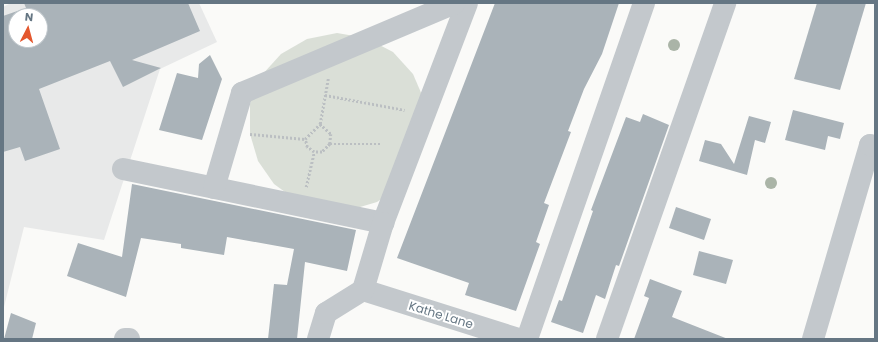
<!DOCTYPE html>
<html>
<head>
<meta charset="utf-8">
<style>
  body { margin:0 }
  #map { position:relative; width:878px; height:342px; overflow:hidden; background:#fafaf8; font-family:Poppins,sans-serif }
  div>[style] { position:absolute }
  [style*='--x'] { left:calc(var(--x)*1px); top:calc(var(--y)*1px); width:calc(var(--w)*1px); rotate:calc(var(--a)*1deg) }
  .built>* { inset:0; background:#e8e9e9 }
  .green>* { inset:0; background:#dadfd7 }
  .building>* { inset:0; background:#aab3b9 }
  .path>* { height:2.5px; margin-top:-1.25px; transform-origin:0; background:repeating-linear-gradient(90deg,#bbbfc2 0 2px,transparent 0 4px) }
  .minor>* { height:22px; margin:-11px; padding:0 11px; transform-origin:11px; border-radius:11px; background:#c3c8cc }
  .trees>* { width:12px; height:12px; margin:-6px; border-radius:50%; background:#aab4a7 }
  span { translate:-50% -50%; white-space:nowrap; text-align:center; line-height:1.15; -webkit-text-stroke:4px #fff; paint-order:stroke }
  .street-label { font-size:12px; color:#657683 }
  .frame { position:absolute; inset:0; border:4px solid #657683; pointer-events:none }
  .north { position:absolute; left:8px; top:8px; width:40px; height:40px; box-sizing:border-box; background:#fff; border:1px solid #c1c8cd; border-radius:50%; rotate:6deg; font-size:11px; font-weight:700; line-height:16px; text-align:center; color:#657683 }
  .north::after { content:''; display:block; margin:auto; width:14px; height:18px; background:#e4572e; clip-path:polygon(50% 0,100% 100%,50% 72%,0 100%) }
</style>
</head>
<body>
<div id="map">
  <div class="built">
    <div style="clip-path:polygon(evenodd,11px 3px,199px 3px,217px 42px,160px 69px,104px 240px,24px 227px,3px 311px,3px 7px,11px 3px,16px 16px,40px 16px,40px 40px,16px 40px,16px 16px)"></div>
  </div>
  <div class="green">
    <div style="clip-path:polygon(337px 33px,366px 38px,393px 52px,413px 74px,425px 102px,400px 186px,377px 202px,350px 210px,296px 200px,274px 184px,258px 161px,250px 134px,250px 104px,261px 76px,281px 54px,307px 39px)"></div>
  </div>
  <div class="building">
    <div style="clip-path:polygon(evenodd,24px 3px,188px 3px,200px 31px,132px 60px,161px 68px,123px 87px,110px 61px,39px 89px,60px 149px,25px 161px,20px 147px,3px 152px,3px 16px,26px 8px,24px 3px,16px 16px,40px 16px,40px 40px,16px 40px,16px 16px)"></div>
    <div style="clip-path:polygon(495px 3px,619px 3px,602px 54px,584px 89px,568px 131px,571px 132px,544px 203px,549px 205px,536px 242px,540px 244px,516px 311px,465px 295px,469px 283px,397px 258px)"></div>
    <div style="clip-path:polygon(817px 3px,866px 3px,840px 90px,794px 79px)"></div>
    <div style="clip-path:polygon(210px 55px,222px 79px,202px 140px,159px 130px,177px 73px,198px 78px,199px 64px)"></div>
    <div style="clip-path:polygon(793px 110px,844px 123px,840px 139px,828px 136px,825px 150px,785px 140px)"></div>
    <div style="clip-path:polygon(643px 114px,669px 125px,619px 266px,616px 265px,605px 299px,596px 295px,583px 333px,551px 322px,559px 300px,562px 301px,593px 211px,591px 210px,626px 117px,640px 122px)"></div>
    <div style="clip-path:polygon(749px 116px,771px 122px,765px 143px,755px 140px,747px 175px,699px 161px,705px 140px,721px 144px,734px 164px)"></div>
    <div style="clip-path:polygon(132px 184px,356px 230px,347px 271px,305px 262px,297px 339px,268px 339px,274px 284px,287px 285px,294px 249px,227px 237px,224px 255px,181px 248px,181px 244px,141px 238px,126px 297px,67px 276px,78px 243px,122px 257px)"></div>
    <div style="clip-path:polygon(676px 207px,711px 219px,704px 240px,669px 228px)"></div>
    <div style="clip-path:polygon(699px 251px,733px 260px,726px 284px,693px 275px)"></div>
    <div style="clip-path:polygon(650px 279px,682px 291px,672px 317px,728px 339px,634px 339px,649px 298px,644px 296px)"></div>
    <div style="clip-path:polygon(11px 313px,36px 323px,32px 339px,4px 339px)"></div>
  </div>
  <div class="path">
    <div style="--x:325;--y:95;--w:81;--a:10.6"></div>
    <div style="--x:320;--y:124;--w:15;--a:42"></div>
    <div style="--x:331;--y:134;--w:10;--a:96"></div>
    <div style="--x:330;--y:144;--w:11;--a:135"></div>
    <div style="--x:322;--y:152;--w:8;--a:180"></div>
    <div style="--x:314;--y:152;--w:9;--a:-144"></div>
    <div style="--x:307;--y:147;--w:8;--a:-104"></div>
    <div style="--x:305;--y:139;--w:21;--a:-45"></div>
    <div style="--x:320;--y:124;--w:46;--a:-79.9"></div>
    <div style="--x:250;--y:134;--w:55;--a:5.2"></div>
    <div style="--x:330;--y:144;--w:50;--a:0"></div>
    <div style="--x:306;--y:187;--w:36;--a:-77"></div>
  </div>
  <div class="minor">
    <div style="--x:123;--y:169;--w:266;--a:11.7"></div>
    <div style="--x:383;--y:223;--w:235;--a:-69.1"></div>
    <div style="--x:214;--y:188;--w:99;--a:-73.6"></div>
    <div style="--x:242;--y:93;--w:231;--a:-22.9"></div>
    <div style="--x:363;--y:290;--w:163;--a:17.5"></div>
    <div style="--x:125;--y:339;--w:4;--a:0"></div>
    <div style="--x:318;--y:339;--w:27;--a:-73"></div>
    <div style="--x:326;--y:313;--w:44;--a:-31.9"></div>
    <div style="--x:363;--y:290;--w:70;--a:-73.4"></div>
    <div style="--x:527;--y:339;--w:356;--a:-70.8"></div>
    <div style="--x:607;--y:339;--w:356;--a:-70.6"></div>
    <div style="--x:813;--y:339;--w:202;--a:-73.6"></div>
    <div style="--x:870;--y:145;--w:5;--a:11"></div>
  </div>
  <div class="trees">
    <div style="left:674px;top:45px"></div>
    <div style="left:771px;top:183px"></div>
  </div>
  <div class="street-label">
    <span style="left:441px;top:315px;rotate:17deg">Kathe Lane</span>
  </div>
  <div class="frame"></div>
  <div class="north">N</div>
</div>
</body>
</html>
